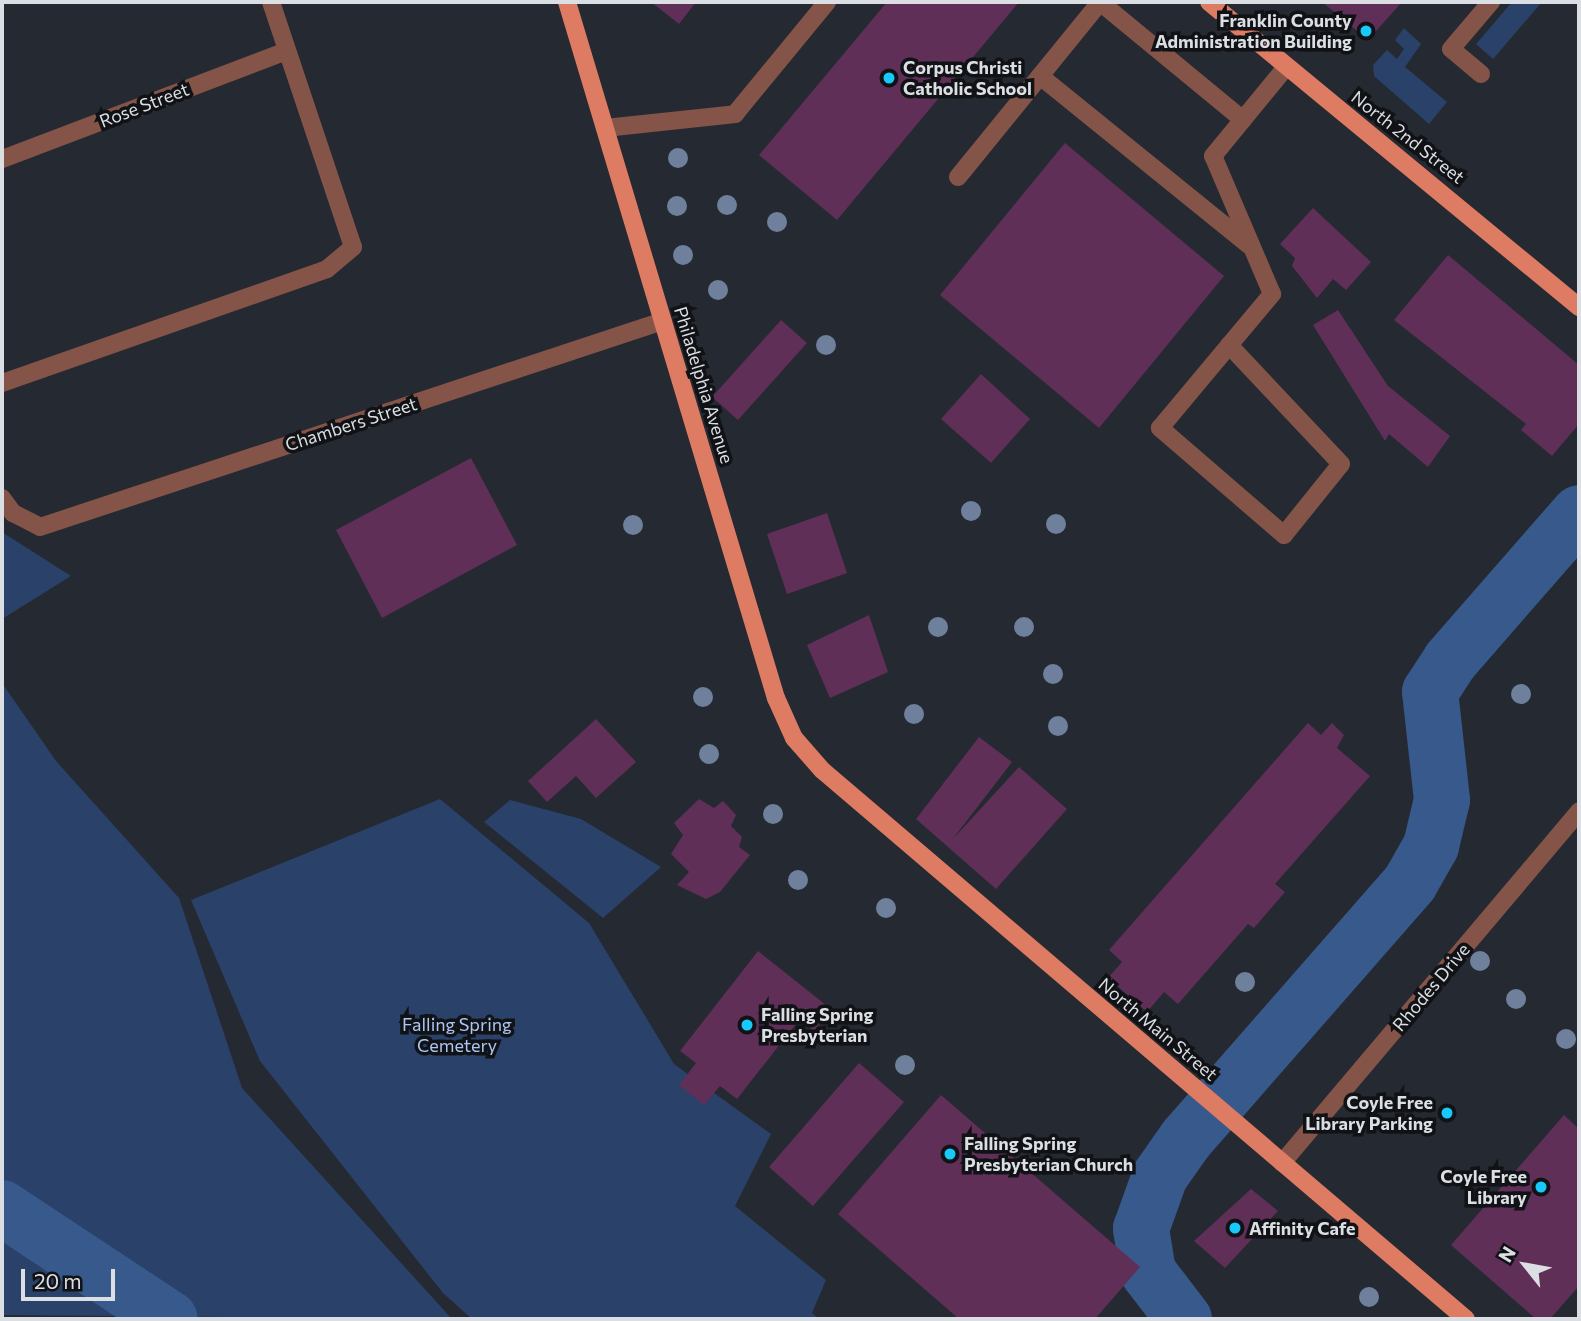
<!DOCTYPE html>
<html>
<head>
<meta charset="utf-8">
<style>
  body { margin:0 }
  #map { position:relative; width:1581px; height:1321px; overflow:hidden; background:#252931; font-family:Commissioner,sans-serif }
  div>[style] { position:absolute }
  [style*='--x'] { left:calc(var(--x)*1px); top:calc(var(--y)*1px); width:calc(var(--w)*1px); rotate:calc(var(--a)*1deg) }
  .green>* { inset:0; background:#2a4169 }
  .river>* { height:56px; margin:-28px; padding:0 28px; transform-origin:28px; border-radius:28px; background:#37598b }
  .building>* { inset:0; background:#5f2f58 }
  .minor>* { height:18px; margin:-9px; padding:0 9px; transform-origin:9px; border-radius:9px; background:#845448 }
  .major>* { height:18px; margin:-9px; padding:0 9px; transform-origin:9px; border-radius:9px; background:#de7b63 }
  .trees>* { width:20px; height:20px; margin:-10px; border-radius:50%; background:#6f809d }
  .dots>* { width:19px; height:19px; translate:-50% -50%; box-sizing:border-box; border:4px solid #101215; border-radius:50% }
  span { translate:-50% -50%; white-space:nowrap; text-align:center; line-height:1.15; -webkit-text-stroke:7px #101215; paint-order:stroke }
  .poi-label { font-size:18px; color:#dbdee3; font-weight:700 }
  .right { translate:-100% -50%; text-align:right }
  .left { translate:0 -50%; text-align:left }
  .street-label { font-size:18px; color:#dbdee3 }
  .park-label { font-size:18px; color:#abc7f5 }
  .frame { position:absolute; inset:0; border:4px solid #dbdee3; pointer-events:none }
  .north { position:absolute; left:1490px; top:1230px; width:70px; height:70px; -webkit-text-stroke:5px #101215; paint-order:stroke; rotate:301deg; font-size:19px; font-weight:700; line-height:28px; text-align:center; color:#dbdee3 }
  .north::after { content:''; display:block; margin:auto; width:24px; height:32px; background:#dbdee3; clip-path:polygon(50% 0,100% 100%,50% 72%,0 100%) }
  .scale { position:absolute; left:21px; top:1269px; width:94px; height:32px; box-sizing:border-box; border:4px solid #dbdee3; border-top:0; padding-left:9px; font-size:21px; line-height:24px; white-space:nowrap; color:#dbdee3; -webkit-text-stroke:5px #101215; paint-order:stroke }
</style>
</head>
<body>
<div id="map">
  <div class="green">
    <div style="clip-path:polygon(1512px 2px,1542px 2px,1493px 59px,1476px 44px)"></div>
    <div style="clip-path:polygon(1404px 28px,1421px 44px,1405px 67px,1447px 102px,1429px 124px,1374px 76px,1373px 65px,1387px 50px,1397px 59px,1404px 49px,1395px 40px)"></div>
    <div style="clip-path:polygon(2px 532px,71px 576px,2px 619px)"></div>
    <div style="clip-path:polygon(2px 683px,56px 761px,179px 898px,242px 1088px,452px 1319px,2px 1315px)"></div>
    <div style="clip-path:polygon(440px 799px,589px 923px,674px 1064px,771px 1134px,735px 1206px,826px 1280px,812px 1313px,819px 1319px,472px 1319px,443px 1293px,260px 1061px,191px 900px)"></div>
    <div style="clip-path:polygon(510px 800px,581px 819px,661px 867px,603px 918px,484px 822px)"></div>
  </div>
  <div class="river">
    <div style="--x:2;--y:1208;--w:201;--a:33.5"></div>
    <div style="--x:1184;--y:1319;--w:59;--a:-127.5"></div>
    <div style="--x:1148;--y:1272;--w:44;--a:-99.2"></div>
    <div style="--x:1141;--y:1229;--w:56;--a:-70.3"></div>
    <div style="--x:1160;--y:1176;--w:45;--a:-54.9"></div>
    <div style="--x:1186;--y:1139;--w:340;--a:-48.8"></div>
    <div style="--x:1410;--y:883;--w:43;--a:-60.4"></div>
    <div style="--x:1431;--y:846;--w:47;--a:-76.6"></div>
    <div style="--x:1442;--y:800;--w:109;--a:-96.3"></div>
    <div style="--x:1430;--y:692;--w:37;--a:-57"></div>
    <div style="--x:1450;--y:661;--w:196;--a:-48.9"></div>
  </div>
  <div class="building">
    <div style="clip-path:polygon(651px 2px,696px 2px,679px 24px)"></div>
    <div style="clip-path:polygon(887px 2px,1019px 2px,837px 220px,759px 155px)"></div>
    <div style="clip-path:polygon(1322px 2px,1402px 2px,1368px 40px)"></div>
    <div style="clip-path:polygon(1065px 143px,1224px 276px,1099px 428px,940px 295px)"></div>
    <div style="clip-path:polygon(1313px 208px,1371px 262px,1346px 290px,1333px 279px,1317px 298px,1292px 266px,1295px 258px,1280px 244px)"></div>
    <div style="clip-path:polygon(1448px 255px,1579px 365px,1579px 424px,1552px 456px,1521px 430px,1526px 424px,1394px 320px)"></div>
    <div style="clip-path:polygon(1338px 310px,1388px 386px,1450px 436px,1428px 467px,1389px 434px,1385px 441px,1313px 325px)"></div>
    <div style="clip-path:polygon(781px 320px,807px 343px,738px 420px,712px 397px)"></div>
    <div style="clip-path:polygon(981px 374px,1030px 419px,991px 463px,941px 419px)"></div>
    <div style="clip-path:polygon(471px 458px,517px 545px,382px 618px,336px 530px)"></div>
    <div style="clip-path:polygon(827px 513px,847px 573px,787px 594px,767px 534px)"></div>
    <div style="clip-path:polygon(869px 615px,888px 672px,830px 698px,807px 645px)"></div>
    <div style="clip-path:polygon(596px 719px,636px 762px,596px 798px,576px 776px,547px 802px,528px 781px)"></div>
    <div style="clip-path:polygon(1308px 723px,1321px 735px,1332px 723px,1344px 735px,1337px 748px,1370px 776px,1275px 884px,1285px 892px,1254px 928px,1248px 924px,1178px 1004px,1164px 992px,1147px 1012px,1108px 978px,1122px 962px,1109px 950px)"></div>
    <div style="clip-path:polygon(979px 737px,1012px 762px,952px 840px,1019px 767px,1067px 809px,996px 889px,916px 819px)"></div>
    <div style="clip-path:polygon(699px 799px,714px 808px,723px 801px,736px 815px,731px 826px,742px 837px,739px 847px,750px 855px,720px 892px,706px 899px,677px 885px,689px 872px,671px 854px,683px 835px,674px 823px)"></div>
    <div style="clip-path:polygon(758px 951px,831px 1009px,814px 1031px,799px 1020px,737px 1099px,720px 1086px,704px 1105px,679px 1085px,696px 1063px,680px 1051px)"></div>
    <div style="clip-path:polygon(859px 1063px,904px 1102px,813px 1206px,769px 1167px)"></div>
    <div style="clip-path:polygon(941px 1095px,1140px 1267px,1095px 1319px,959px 1319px,838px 1214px)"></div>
    <div style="clip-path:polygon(1564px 1115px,1579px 1129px,1579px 1286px,1550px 1319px,1536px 1319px,1451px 1245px)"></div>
    <div style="clip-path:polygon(1251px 1189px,1278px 1211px,1225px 1268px,1194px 1241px)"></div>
  </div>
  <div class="minor">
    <div style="--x:1100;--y:2;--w:185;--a:39.5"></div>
    <div style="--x:1481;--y:74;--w:39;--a:-140"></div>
    <div style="--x:1451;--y:49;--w:62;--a:-49.6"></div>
    <div style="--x:1040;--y:76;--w:269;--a:39"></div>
    <div style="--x:605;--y:128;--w:131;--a:-6.1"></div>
    <div style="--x:735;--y:114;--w:145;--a:-50.6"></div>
    <div style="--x:2;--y:159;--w:304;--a:-20.8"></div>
    <div style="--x:958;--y:177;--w:225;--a:-50.9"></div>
    <div style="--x:1229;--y:345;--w:163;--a:46.7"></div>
    <div style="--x:1341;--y:464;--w:91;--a:128.8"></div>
    <div style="--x:1284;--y:535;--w:164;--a:-139.2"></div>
    <div style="--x:1160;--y:428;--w:175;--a:-50.1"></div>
    <div style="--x:1272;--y:294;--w:150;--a:-113.1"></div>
    <div style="--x:1213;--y:156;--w:115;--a:-50.6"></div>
    <div style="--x:2;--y:383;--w:344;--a:-19.3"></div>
    <div style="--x:327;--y:269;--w:34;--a:-40"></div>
    <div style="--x:353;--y:247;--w:258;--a:-108.5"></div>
    <div style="--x:2;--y:498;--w:19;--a:54"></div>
    <div style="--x:13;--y:513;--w:30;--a:27"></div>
    <div style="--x:40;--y:527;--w:656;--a:-18.3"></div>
    <div style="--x:1282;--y:1163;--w:461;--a:-49.8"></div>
  </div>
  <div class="major">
    <div style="--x:567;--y:2;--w:727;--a:73.29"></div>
    <div style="--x:776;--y:698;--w:44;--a:65.8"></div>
    <div style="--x:794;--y:738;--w:43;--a:48.8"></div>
    <div style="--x:822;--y:770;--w:846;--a:40.45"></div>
    <div style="--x:1209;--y:2;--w:480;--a:39.5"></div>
  </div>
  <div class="trees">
    <div style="left:678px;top:158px"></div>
    <div style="left:727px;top:205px"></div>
    <div style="left:677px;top:206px"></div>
    <div style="left:777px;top:222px"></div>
    <div style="left:683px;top:255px"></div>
    <div style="left:718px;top:290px"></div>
    <div style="left:826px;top:345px"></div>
    <div style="left:971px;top:511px"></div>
    <div style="left:1056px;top:524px"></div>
    <div style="left:633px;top:525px"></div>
    <div style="left:938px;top:627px"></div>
    <div style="left:1024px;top:627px"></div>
    <div style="left:1053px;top:674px"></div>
    <div style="left:1521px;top:694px"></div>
    <div style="left:703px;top:697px"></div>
    <div style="left:914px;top:714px"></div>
    <div style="left:1058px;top:726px"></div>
    <div style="left:709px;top:754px"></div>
    <div style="left:773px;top:814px"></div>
    <div style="left:798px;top:880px"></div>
    <div style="left:886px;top:908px"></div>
    <div style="left:1480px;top:961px"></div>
    <div style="left:1245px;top:982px"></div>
    <div style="left:1516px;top:999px"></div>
    <div style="left:1566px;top:1039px"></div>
    <div style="left:905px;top:1065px"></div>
    <div style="left:1369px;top:1297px"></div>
  </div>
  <div class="dots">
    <div style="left:1366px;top:31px;background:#18cafc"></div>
    <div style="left:889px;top:78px;background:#18cafc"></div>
    <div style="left:747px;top:1025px;background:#18cafc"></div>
    <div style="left:1447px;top:1113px;background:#18cafc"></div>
    <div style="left:950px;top:1154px;background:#18cafc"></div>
    <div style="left:1541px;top:1187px;background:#18cafc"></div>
    <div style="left:1235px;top:1228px;background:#18cafc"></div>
  </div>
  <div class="poi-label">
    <span class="right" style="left:1352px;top:31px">Franklin County<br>Administration Building</span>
    <span class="left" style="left:903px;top:78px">Corpus Christi<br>Catholic School</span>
    <span class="left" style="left:761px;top:1025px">Falling Spring<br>Presbyterian</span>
    <span class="right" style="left:1433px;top:1113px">Coyle Free<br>Library Parking</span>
    <span class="left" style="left:964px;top:1154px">Falling Spring<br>Presbyterian Church</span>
    <span class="right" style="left:1527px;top:1187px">Coyle Free<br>Library</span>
    <span class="left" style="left:1249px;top:1228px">Affinity Cafe</span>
  </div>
  <div class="street-label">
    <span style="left:144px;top:105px;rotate:-21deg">Rose Street</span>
    <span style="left:1408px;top:137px;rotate:38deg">North 2nd Street</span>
    <span style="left:704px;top:385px;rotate:73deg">Philadelphia Avenue</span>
    <span style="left:351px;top:424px;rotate:-18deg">Chambers Street</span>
    <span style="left:1431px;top:987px;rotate:-50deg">Rhodes Drive</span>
    <span style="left:1158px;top:1029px;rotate:40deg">North Main Street</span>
  </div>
  <div class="park-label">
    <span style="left:457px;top:1035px">Falling Spring<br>Cemetery</span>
  </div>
  <div class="frame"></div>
  <div class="north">N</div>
  <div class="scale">20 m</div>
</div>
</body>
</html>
